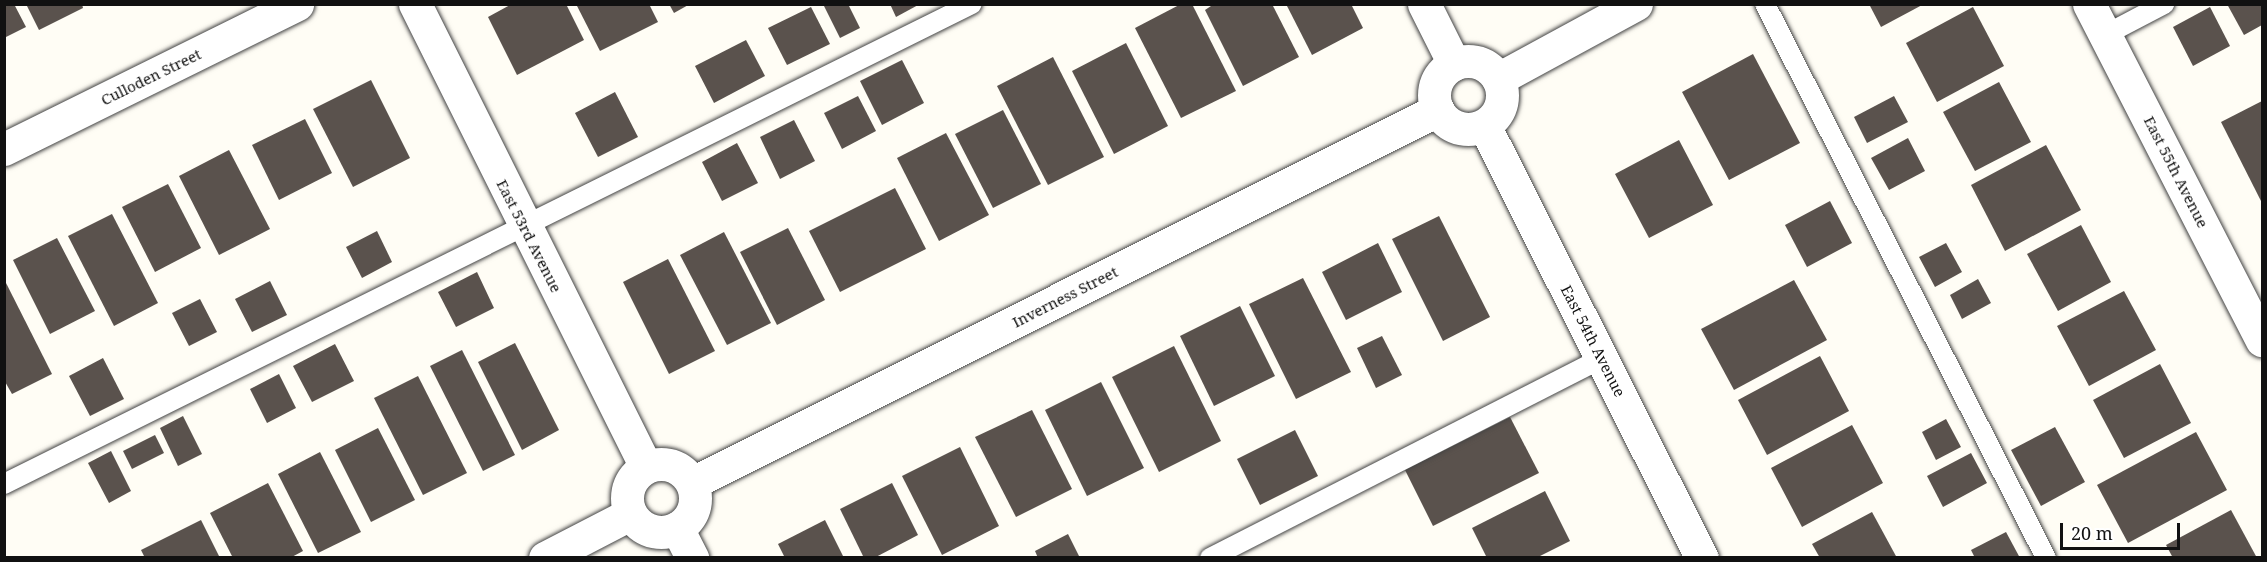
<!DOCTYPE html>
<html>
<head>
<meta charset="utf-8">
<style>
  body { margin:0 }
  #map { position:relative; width:2267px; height:562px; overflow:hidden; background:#fffdf5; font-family:"Noto Serif",serif }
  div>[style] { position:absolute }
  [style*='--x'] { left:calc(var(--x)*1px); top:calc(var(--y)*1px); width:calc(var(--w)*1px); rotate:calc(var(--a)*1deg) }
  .building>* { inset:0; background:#5a524d }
  .roads { filter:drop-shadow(0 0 2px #444) drop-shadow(0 0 2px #444) }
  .service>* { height:20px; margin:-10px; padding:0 10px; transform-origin:10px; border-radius:10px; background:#fff }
  .minor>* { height:33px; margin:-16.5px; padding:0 16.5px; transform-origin:16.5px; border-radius:16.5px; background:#fff }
  .minor>.ring { margin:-16.5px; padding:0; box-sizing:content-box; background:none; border:33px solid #fff; border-radius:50% }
  span { translate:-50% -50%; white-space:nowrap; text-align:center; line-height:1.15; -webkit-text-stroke:6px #fff; paint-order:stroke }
  .street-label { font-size:15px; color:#111 }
  .frame { position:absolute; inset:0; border:6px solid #111; pointer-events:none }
  .scale { position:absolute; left:2060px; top:523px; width:120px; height:27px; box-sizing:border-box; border:3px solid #111; border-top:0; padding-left:8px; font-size:18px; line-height:21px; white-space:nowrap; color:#111; -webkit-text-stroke:4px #fff; paint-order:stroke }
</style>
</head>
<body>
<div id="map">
  <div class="building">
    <div style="clip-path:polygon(4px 4px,14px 4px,26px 27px,4px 38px)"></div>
    <div style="clip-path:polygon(26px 4px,82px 4px,83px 8px,39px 30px)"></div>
    <div style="clip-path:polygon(512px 4px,566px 4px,584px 40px,517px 75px,488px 17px)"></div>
    <div style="clip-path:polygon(576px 4px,649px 4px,658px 22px,600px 51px)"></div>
    <div style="clip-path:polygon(669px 4px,690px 4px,674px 13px)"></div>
    <div style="clip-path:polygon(823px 4px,848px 4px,860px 28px,840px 38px)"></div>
    <div style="clip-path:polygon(890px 4px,920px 4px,896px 17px)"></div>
    <div style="clip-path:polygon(1181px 4px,1192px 4px,1236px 91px,1181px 118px,1135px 28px)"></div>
    <div style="clip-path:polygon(1214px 4px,1272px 4px,1299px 57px,1243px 86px,1205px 10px)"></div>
    <div style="clip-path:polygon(1286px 4px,1351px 4px,1363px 28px,1312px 55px)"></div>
    <div style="clip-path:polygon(1869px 4px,1924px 4px,1881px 27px)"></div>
    <div style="clip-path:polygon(2227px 4px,2262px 4px,2262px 25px,2244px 35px)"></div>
    <div style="clip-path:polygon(811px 7px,830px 44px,787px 65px,768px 28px)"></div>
    <div style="clip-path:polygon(1973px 7px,2004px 66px,1937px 102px,1906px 43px)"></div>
    <div style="clip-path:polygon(2210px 7px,2230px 46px,2193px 66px,2173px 27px)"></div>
    <div style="clip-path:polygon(746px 40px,765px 76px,714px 103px,695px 66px)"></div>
    <div style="clip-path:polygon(1126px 43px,1168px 126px,1114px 154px,1072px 71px)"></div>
    <div style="clip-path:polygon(1753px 54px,1800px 143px,1729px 180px,1682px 92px)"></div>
    <div style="clip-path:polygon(1053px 57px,1104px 157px,1048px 185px,997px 86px)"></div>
    <div style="clip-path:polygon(902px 60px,924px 103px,882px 125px,860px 81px)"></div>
    <div style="clip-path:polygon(371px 80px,410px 158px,353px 187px,313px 109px)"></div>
    <div style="clip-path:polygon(1999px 82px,2031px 142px,1975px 171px,1943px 112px)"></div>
    <div style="clip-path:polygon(615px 92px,638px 137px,598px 157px,575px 113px)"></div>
    <div style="clip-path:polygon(858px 96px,876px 131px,842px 149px,824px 113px)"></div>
    <div style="clip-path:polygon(1894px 96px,1908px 122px,1867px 143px,1854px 117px)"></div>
    <div style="clip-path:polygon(2262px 101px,2262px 203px,2221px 122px)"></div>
    <div style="clip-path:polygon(1003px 110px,1041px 184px,993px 208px,955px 134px)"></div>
    <div style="clip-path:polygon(305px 119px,332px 173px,279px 200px,252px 145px)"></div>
    <div style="clip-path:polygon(794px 120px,815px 161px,780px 179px,760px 137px)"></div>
    <div style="clip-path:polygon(946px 133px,989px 215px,939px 241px,897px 158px)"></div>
    <div style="clip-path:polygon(1908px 138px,1925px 171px,1889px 190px,1871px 158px)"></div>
    <div style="clip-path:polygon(1679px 140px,1713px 205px,1649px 238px,1615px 174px)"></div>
    <div style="clip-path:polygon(737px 143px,758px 183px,722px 201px,702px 162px)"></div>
    <div style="clip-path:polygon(2046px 145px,2081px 210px,2005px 251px,1971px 185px)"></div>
    <div style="clip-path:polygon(229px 150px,270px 229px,219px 255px,179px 176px)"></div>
    <div style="clip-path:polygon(168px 184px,201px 248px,155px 272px,122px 207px)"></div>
    <div style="clip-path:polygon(895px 188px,926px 249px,840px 292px,809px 231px)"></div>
    <div style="clip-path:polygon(1830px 201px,1852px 243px,1807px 267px,1785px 225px)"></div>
    <div style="clip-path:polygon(112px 214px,158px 303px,114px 326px,68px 236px)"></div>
    <div style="clip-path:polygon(1439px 216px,1490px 317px,1443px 341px,1392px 239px)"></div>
    <div style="clip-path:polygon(2081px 225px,2111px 282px,2058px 311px,2027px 254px)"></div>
    <div style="clip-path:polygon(788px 228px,825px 300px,777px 325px,740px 252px)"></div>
    <div style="clip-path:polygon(377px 231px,392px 262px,362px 278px,346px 247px)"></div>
    <div style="clip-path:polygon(724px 232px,771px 323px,727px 345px,680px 255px)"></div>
    <div style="clip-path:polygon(57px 238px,95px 311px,50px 334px,13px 260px)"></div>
    <div style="clip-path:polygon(1378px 243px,1402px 292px,1346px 320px,1322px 272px)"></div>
    <div style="clip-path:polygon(1946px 243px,1962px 272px,1935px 287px,1919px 257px)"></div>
    <div style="clip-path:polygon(668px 259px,715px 351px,669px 374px,623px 282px)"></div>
    <div style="clip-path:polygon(477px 272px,494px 308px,456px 327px,438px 292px)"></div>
    <div style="clip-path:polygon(1303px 278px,1351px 372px,1296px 399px,1249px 304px)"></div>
    <div style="clip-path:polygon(4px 279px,52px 374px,12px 394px,4px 380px)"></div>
    <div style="clip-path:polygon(1978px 279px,1991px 303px,1962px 319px,1950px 295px)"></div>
    <div style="clip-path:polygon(1794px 280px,1827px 340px,1734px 390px,1701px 329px)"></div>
    <div style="clip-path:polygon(270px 281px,287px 315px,252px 332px,235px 299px)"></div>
    <div style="clip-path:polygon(2124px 291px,2156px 350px,2089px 386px,2057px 326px)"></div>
    <div style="clip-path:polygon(200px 299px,217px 332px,189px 346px,172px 313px)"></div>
    <div style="clip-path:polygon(1240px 306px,1275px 376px,1214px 406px,1180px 336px)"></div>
    <div style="clip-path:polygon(1382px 336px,1402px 375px,1376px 388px,1357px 348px)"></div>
    <div style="clip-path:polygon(515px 343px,559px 430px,522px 450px,478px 362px)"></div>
    <div style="clip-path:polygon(335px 344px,354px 381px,312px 402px,293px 366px)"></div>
    <div style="clip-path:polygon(1174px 346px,1221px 441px,1159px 472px,1112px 377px)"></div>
    <div style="clip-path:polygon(462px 350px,515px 455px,483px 471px,430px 366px)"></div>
    <div style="clip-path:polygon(1820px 356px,1849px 411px,1767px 455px,1738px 400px)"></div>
    <div style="clip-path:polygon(103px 358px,124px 399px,90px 416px,69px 376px)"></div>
    <div style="clip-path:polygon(2160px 364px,2191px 423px,2124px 458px,2093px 400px)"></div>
    <div style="clip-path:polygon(279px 374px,296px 408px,267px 423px,250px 389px)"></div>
    <div style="clip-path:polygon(418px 376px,467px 473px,423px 495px,374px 398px)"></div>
    <div style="clip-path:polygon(1101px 382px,1144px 468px,1087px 496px,1045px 410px)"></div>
    <div style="clip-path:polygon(1032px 410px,1072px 489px,1016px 517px,975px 437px)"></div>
    <div style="clip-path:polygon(183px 416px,202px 454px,178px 466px,160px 428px)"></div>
    <div style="clip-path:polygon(1510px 417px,1539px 473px,1433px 526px,1405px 470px)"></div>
    <div style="clip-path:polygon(1946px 419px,1961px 447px,1936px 460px,1922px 432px)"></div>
    <div style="clip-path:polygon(1852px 425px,1883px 483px,1802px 527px,1771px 468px)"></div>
    <div style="clip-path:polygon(2055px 427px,2085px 482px,2041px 506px,2011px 450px)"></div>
    <div style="clip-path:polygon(378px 428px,415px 500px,371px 522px,335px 450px)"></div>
    <div style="clip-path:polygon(1295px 430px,1318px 476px,1260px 505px,1237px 459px)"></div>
    <div style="clip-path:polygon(2196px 432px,2227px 490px,2128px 543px,2097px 485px)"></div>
    <div style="clip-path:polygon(155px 435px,164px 453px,132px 469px,123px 451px)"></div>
    <div style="clip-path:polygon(960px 447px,999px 526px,942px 555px,902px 476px)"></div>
    <div style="clip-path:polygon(111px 451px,131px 491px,109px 503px,88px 463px)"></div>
    <div style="clip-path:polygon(320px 452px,361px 532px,318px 553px,278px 474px)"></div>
    <div style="clip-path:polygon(1971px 453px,1987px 483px,1943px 507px,1927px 476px)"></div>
    <div style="clip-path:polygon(268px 483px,303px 551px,290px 558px,233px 558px,210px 513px)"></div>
    <div style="clip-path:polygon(892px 483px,918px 535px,874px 558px,864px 558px,840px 509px)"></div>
    <div style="clip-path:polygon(1545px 491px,1570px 541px,1536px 558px,1487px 558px,1472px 528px)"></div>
    <div style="clip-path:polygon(2231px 510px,2257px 558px,2173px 558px,2166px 545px)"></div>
    <div style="clip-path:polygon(1872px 512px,1897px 558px,1820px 558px,1812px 544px)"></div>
    <div style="clip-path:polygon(201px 520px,220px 558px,145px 558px,141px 550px)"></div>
    <div style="clip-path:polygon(825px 520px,844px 558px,785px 558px,778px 544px)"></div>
    <div style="clip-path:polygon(2006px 532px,2020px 558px,1975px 558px,1971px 550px)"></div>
    <div style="clip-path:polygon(1068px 534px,1080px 558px,1038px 558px,1035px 551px)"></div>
  </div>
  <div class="roads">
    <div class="service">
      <div style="--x:1765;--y:4;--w:621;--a:63.1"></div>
      <div style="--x:2105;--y:35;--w:67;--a:-27.7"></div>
      <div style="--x:4;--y:484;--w:1080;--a:-26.38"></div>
      <div style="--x:1210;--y:558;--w:440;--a:-27"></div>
    </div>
    <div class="minor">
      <div style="--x:415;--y:4;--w:517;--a:63.48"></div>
      <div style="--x:1424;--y:4;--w:67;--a:63.4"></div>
      <div style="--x:2089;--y:4;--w:378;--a:62.8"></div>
      <div class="ring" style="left:1434px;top:61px;width:35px;height:35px"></div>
      <div style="--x:1498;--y:79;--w:157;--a:-28.5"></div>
      <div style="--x:1484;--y:125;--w:485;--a:63.3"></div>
      <div style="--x:4;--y:149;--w:327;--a:-26.3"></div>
      <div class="ring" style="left:627px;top:464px;width:35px;height:35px"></div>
      <div style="--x:692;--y:483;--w:834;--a:-26.57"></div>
      <div style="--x:677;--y:528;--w:34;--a:63"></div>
      <div style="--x:545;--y:558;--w:96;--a:-27.4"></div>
    </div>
  </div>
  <div class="street-label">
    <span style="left:151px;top:77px;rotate:-26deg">Culloden Street</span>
    <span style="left:2176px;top:172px;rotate:63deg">East 55th Avenue</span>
    <span style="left:529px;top:236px;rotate:63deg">East 53rd Avenue</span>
    <span style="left:1065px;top:297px;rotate:-27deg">Inverness Street</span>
    <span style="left:1593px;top:341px;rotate:63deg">East 54th Avenue</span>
  </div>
  <div class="frame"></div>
  <div class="scale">20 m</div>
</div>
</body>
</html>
